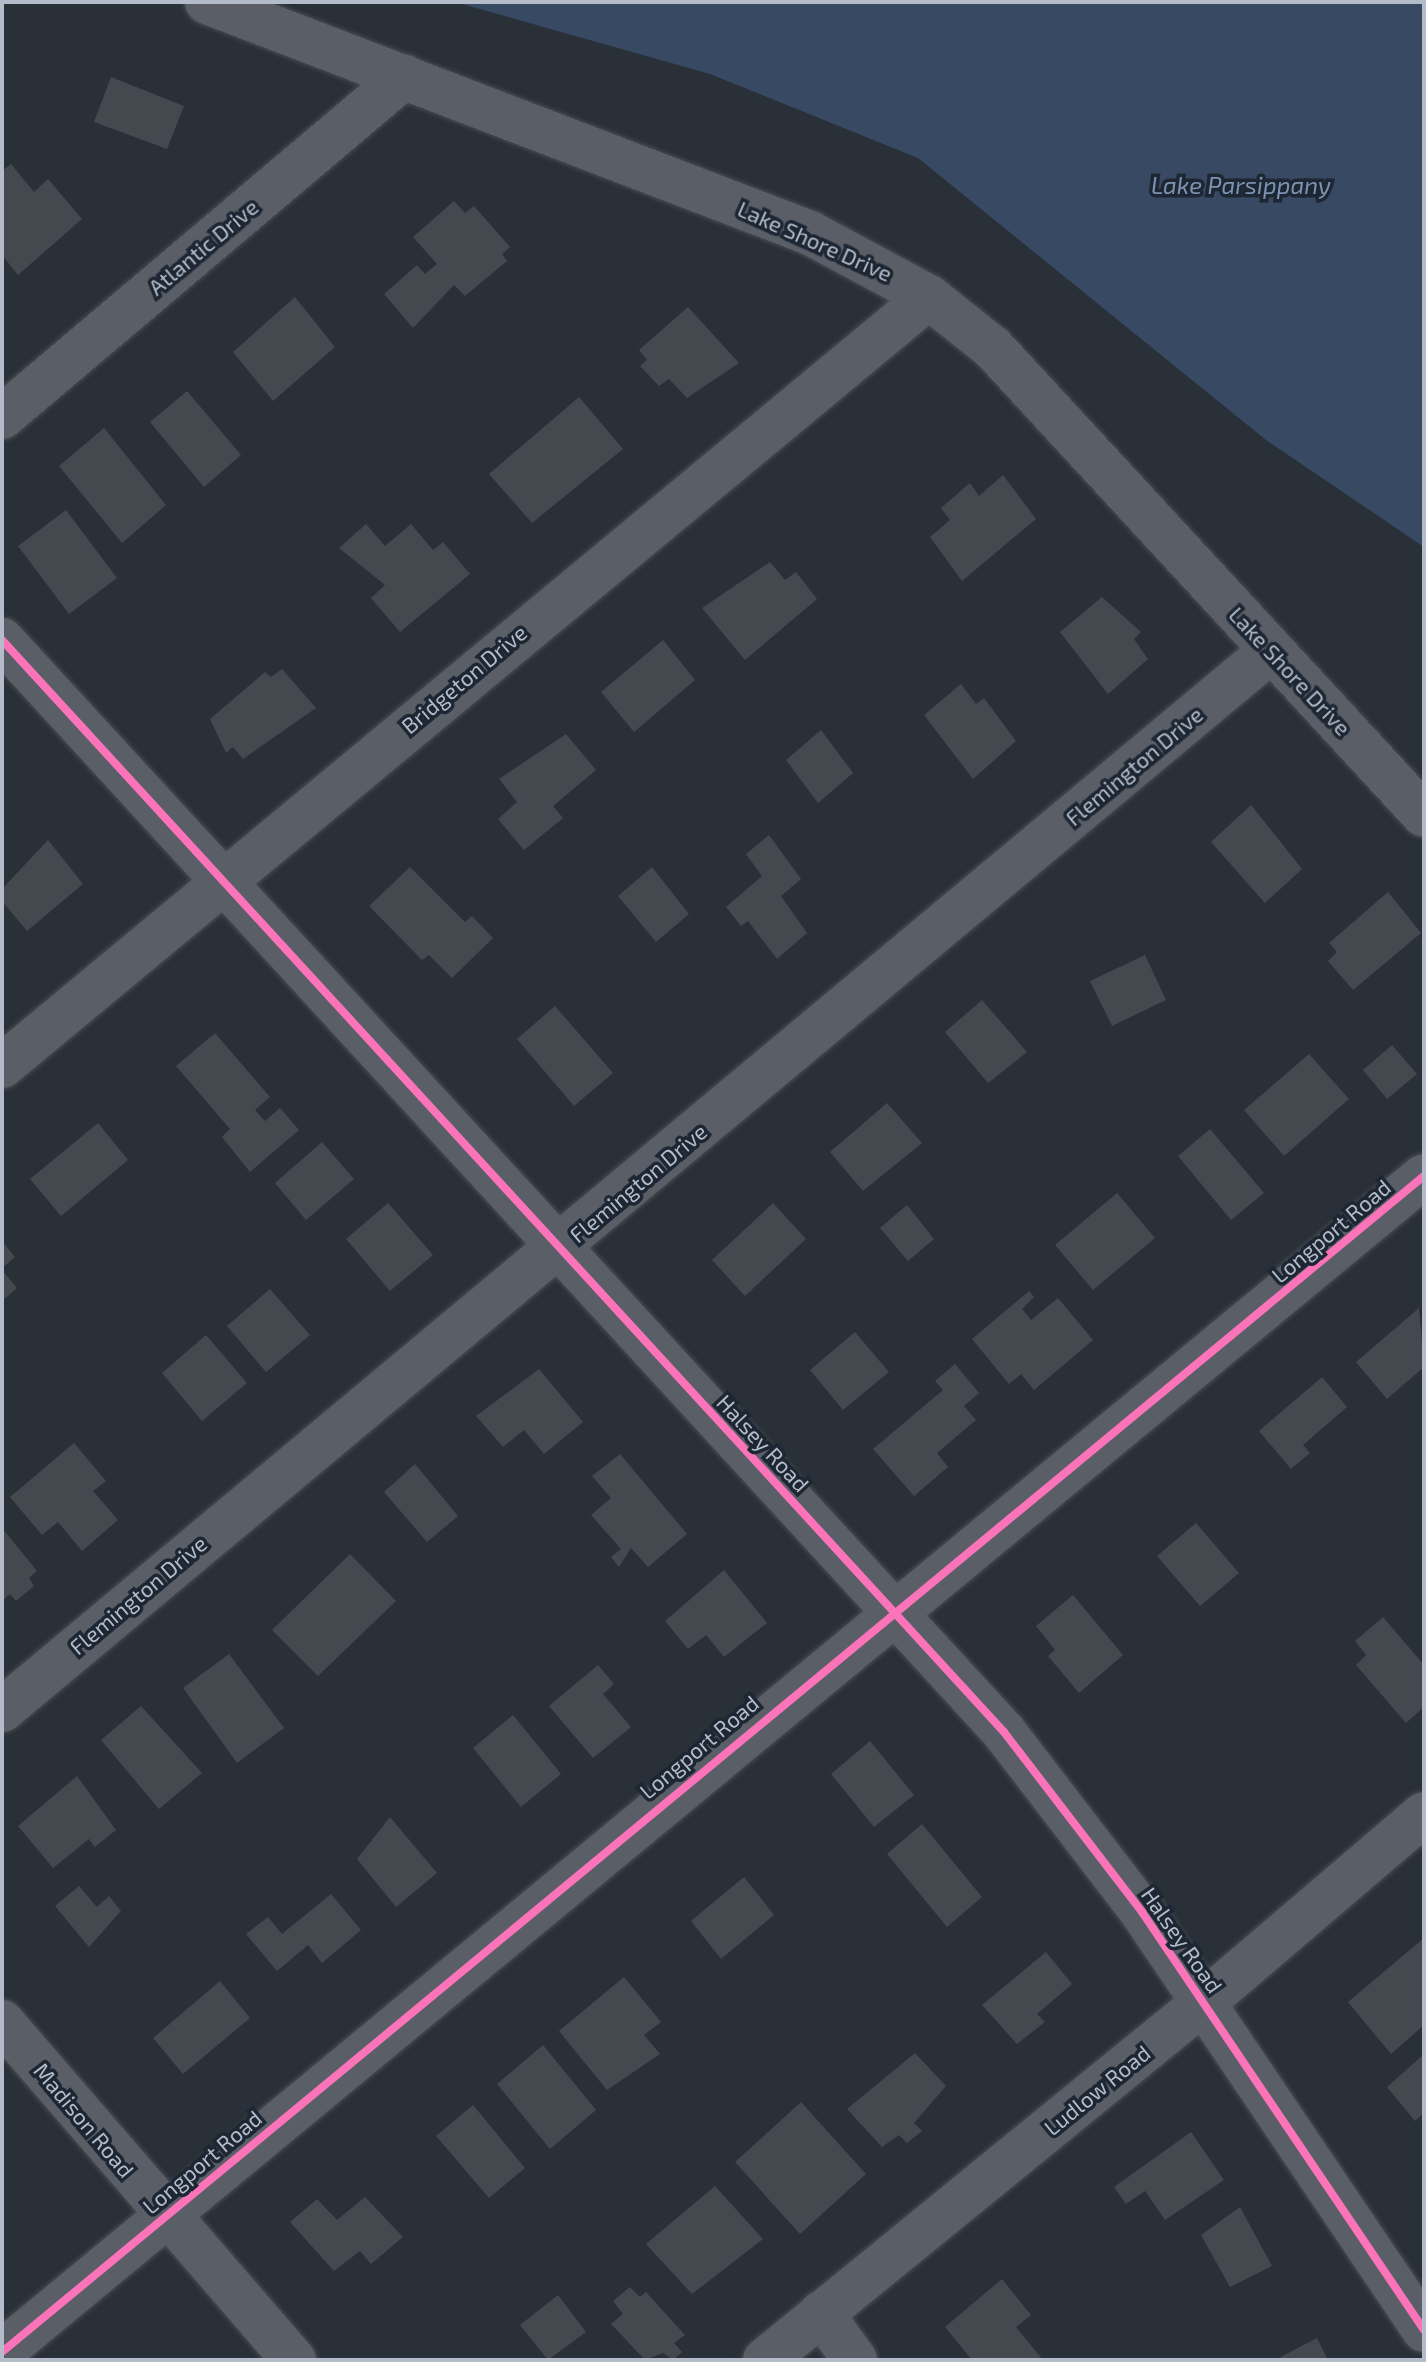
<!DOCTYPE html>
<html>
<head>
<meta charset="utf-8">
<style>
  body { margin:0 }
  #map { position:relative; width:1426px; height:2362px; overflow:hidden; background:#2a3038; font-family:"Exo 2",sans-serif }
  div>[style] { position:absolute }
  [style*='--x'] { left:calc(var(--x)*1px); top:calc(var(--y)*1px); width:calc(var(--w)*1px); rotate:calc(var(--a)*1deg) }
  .water>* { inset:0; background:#384963 }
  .building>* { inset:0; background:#444950 }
  .roads { filter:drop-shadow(0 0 2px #484c53) drop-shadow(0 0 2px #484c53) }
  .minor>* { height:44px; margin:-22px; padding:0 22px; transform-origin:22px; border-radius:22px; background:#5a5e66 }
  .tertiary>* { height:44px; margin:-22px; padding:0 22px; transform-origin:22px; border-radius:22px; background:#5a5e66 }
  .cycleway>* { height:8px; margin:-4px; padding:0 4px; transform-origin:4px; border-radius:4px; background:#fb73b8 }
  span { translate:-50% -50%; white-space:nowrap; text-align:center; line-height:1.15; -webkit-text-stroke:7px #1d2633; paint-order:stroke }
  .street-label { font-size:22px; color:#b4bcc9 }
  .water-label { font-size:24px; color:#7c92b1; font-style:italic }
  .frame { position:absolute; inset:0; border:4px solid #b4bcc9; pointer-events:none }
</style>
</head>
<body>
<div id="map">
  <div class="water">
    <div style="clip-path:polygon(455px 2px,1424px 2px,1424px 547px,1266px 440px,918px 158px,710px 74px)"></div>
  </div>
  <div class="building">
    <div style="clip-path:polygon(111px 77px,184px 106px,167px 149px,94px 122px)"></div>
    <div style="clip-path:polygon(11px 164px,34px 192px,48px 179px,82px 219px,18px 275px,2px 255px,2px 171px)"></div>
    <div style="clip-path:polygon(454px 201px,465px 213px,474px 206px,510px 247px,502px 254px,507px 261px,465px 296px,454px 285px,413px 328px,384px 294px,417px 265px,425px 274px,437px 264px,413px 237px)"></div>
    <div style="clip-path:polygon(295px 297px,335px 347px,273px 401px,233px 352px)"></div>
    <div style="clip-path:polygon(688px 307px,739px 363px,687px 398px,669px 379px,659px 386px,640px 366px,647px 360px,639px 350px)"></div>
    <div style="clip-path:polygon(187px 391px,241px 455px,204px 487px,150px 422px)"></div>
    <div style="clip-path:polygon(579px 397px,623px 449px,532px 523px,489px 474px)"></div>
    <div style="clip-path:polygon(104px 428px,166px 505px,122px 543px,59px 466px)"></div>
    <div style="clip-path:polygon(1003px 475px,1036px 519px,962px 581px,930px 537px,950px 520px,941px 508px,970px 483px,979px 496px)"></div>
    <div style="clip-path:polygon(66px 510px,117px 578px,69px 614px,18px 546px)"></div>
    <div style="clip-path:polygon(366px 524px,385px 546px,411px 524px,433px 550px,443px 542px,470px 574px,400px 632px,371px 598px,385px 585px,339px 548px)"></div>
    <div style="clip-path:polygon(770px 562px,785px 580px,796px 572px,817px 599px,745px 660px,702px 608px)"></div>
    <div style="clip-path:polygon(1102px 597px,1141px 632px,1134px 639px,1148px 659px,1108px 694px,1060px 632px)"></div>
    <div style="clip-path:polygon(663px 640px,695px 680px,634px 732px,601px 692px)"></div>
    <div style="clip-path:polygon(282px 669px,316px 708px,243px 759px,233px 747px,226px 753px,210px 719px,265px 672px,271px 677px)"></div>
    <div style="clip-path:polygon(961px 684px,976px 704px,984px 698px,1016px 741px,973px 779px,924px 715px)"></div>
    <div style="clip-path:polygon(821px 730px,853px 773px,818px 803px,786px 760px)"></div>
    <div style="clip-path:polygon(566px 734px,596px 770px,553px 806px,563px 818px,524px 850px,498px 819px,517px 802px,499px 779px)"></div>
    <div style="clip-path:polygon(1251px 805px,1302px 869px,1265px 903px,1211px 842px)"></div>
    <div style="clip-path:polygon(769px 835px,801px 879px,781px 896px,807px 933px,777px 959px,748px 921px,741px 926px,726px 907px,762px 876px,746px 854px)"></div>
    <div style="clip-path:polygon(48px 840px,83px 884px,27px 931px,2px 901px,2px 889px)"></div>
    <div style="clip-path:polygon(410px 867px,465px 922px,472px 916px,493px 938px,452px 978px,429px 955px,422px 960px,369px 906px)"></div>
    <div style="clip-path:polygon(652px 867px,689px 914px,656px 942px,618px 896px)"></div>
    <div style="clip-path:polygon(1388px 892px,1421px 933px,1353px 990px,1328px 961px,1337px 952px,1329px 943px)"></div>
    <div style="clip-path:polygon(1145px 955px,1166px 1000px,1112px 1026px,1090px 981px)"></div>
    <div style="clip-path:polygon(982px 1000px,1027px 1052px,988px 1083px,945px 1032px)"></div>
    <div style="clip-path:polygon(555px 1006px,613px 1073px,574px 1106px,517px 1039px)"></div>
    <div style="clip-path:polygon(215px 1033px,270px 1097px,255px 1110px,265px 1121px,280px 1108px,299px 1130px,250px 1172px,222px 1137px,230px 1129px,176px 1066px)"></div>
    <div style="clip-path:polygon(1392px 1045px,1417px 1074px,1387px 1099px,1363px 1070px)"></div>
    <div style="clip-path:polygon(1309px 1054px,1349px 1099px,1284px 1156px,1244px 1110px)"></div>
    <div style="clip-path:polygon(887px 1103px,922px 1143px,863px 1191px,830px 1152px)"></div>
    <div style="clip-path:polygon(98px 1123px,128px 1160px,61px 1216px,30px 1179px)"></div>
    <div style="clip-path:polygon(1210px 1129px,1264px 1193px,1231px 1220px,1178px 1156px)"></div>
    <div style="clip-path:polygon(322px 1142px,354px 1179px,306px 1220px,275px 1183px)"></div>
    <div style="clip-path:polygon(1117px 1193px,1155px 1238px,1093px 1290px,1055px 1245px)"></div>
    <div style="clip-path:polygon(388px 1203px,433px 1255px,390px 1291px,346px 1239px)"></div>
    <div style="clip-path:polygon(773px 1203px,806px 1239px,745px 1296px,712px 1260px)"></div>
    <div style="clip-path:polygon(907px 1205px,934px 1239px,908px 1261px,880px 1228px)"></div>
    <div style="clip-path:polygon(2px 1241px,15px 1257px,2px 1268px)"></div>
    <div style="clip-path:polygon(2px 1270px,17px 1288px,2px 1301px)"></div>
    <div style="clip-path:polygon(270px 1289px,310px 1335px,266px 1372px,227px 1326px)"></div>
    <div style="clip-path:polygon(1029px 1291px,1034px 1297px,1022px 1309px,1031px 1320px,1058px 1298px,1093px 1340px,1034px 1390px,1021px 1374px,1009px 1384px,972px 1339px)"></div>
    <div style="clip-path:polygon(1419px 1308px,1424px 1367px,1387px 1399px,1356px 1362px)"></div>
    <div style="clip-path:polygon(855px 1332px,889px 1372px,843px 1410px,810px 1370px)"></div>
    <div style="clip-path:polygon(206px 1335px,247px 1383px,202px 1421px,162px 1373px)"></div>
    <div style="clip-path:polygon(955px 1364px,979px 1393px,964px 1406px,976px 1420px,937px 1453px,948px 1467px,914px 1496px,873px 1449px,943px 1390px,935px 1381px)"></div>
    <div style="clip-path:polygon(539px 1369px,583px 1422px,544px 1454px,524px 1430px,503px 1447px,476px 1416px)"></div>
    <div style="clip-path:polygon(1322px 1377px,1347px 1407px,1303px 1445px,1310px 1453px,1291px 1469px,1259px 1431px)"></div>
    <div style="clip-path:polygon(74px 1443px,106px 1481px,93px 1491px,118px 1520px,82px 1551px,58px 1522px,42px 1535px,10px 1497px)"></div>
    <div style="clip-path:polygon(620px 1454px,687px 1534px,648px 1567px,631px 1548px,619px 1567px,611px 1557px,621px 1549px,591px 1515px,611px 1498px,592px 1476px)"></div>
    <div style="clip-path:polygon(415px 1464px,458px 1516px,427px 1542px,384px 1492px)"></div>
    <div style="clip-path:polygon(1196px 1523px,1239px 1573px,1200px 1606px,1157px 1556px)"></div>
    <div style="clip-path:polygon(2px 1528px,37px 1571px,29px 1578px,34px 1586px,16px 1601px,10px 1594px,2px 1601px)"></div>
    <div style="clip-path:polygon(350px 1554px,396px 1601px,318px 1676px,272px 1630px)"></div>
    <div style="clip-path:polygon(724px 1570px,767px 1623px,724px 1657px,706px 1635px,688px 1649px,665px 1621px)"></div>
    <div style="clip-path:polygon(1073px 1595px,1123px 1655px,1079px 1693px,1048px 1656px,1055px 1650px,1036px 1626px)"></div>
    <div style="clip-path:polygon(1383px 1617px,1424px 1665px,1424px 1707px,1406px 1723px,1356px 1665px,1366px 1655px,1355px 1641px)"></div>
    <div style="clip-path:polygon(229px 1654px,284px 1728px,237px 1763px,183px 1688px)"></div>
    <div style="clip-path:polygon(598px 1665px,614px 1684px,603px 1694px,631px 1727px,593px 1758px,549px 1706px)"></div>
    <div style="clip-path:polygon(141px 1706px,202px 1773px,159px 1809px,101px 1740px)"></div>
    <div style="clip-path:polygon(513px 1715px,561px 1774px,521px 1807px,473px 1748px)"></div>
    <div style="clip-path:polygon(870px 1741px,914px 1795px,874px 1827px,831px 1774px)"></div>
    <div style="clip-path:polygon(77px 1776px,116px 1830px,95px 1847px,89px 1839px,53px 1868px,18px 1826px)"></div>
    <div style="clip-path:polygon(390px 1817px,437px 1873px,396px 1907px,357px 1859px)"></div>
    <div style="clip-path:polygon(922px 1824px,982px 1897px,947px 1927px,887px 1854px)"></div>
    <div style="clip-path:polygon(744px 1877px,774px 1915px,721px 1959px,691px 1921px)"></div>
    <div style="clip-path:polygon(79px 1886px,97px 1907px,109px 1896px,121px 1911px,89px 1947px,55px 1906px)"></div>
    <div style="clip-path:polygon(331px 1894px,361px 1930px,322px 1963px,308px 1945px,277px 1971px,246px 1934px,268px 1917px,282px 1934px)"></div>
    <div style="clip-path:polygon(1424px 1938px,1424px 2025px,1391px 2054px,1348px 2002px)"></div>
    <div style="clip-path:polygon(1046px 1952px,1072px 1984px,1037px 2014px,1045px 2022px,1017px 2044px,982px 2005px)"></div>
    <div style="clip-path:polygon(624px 1977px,661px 2022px,644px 2035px,660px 2054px,607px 2090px,559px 2031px)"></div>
    <div style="clip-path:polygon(220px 1981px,250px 2018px,183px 2074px,153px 2038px)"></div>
    <div style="clip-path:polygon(543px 2045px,596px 2110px,550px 2149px,497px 2084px)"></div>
    <div style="clip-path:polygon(915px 2053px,946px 2086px,914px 2123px,922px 2131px,907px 2143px,899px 2135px,882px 2147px,847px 2109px)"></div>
    <div style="clip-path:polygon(1424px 2054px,1424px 2113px,1415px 2121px,1387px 2087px)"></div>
    <div style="clip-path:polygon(801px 2102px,866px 2174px,800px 2234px,735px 2162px)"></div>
    <div style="clip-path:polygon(473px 2105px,525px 2168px,489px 2198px,436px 2136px)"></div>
    <div style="clip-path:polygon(1191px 2132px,1224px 2180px,1165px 2220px,1145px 2191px,1126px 2204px,1114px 2187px)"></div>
    <div style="clip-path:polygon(715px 2186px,763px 2239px,692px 2294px,646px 2244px)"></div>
    <div style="clip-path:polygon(365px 2197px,403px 2237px,371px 2264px,360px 2251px,334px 2271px,290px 2222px,317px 2199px,337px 2220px)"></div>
    <div style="clip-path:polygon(1240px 2207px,1272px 2266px,1230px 2287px,1201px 2235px)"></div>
    <div style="clip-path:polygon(1002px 2279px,1031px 2315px,1016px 2327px,1043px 2360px,972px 2360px,945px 2327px)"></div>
    <div style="clip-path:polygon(630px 2287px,640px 2297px,646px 2292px,685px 2335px,674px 2343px,682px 2352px,673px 2360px,663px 2353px,645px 2360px,611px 2324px,623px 2314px,613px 2301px)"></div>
    <div style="clip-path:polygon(558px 2295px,586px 2332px,548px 2360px,520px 2325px)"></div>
    <div style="clip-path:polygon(1317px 2338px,1328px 2360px,1275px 2360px)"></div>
  </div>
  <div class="roads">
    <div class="minor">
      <div style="--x:207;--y:2;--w:646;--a:20.96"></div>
      <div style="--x:810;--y:233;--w:135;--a:28.3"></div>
      <div style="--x:929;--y:297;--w:82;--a:38.6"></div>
      <div style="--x:993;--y:348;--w:635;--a:47.3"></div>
      <div style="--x:2;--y:417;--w:527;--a:-40.22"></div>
      <div style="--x:2;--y:1066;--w:1204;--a:-39.68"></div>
      <div style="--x:2;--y:1710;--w:1653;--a:-39.85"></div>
      <div style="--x:2;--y:2022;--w:447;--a:49.2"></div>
      <div style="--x:821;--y:2313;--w:58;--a:54.1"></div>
      <div style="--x:2;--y:2352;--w:1845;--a:-39.59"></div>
      <div style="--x:765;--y:2360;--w:566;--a:-39.2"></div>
    </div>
    <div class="tertiary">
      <div style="--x:2;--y:640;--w:1482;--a:47.46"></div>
      <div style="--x:1004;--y:1732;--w:227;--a:52.5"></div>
      <div style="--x:1142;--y:1912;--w:504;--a:55.99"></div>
      <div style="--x:1204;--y:2002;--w:289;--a:-40.5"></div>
    </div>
  </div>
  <div class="cycleway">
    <div style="--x:2;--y:640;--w:1482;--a:47.46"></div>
    <div style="--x:1004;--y:1732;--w:227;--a:52.5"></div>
    <div style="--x:1142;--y:1912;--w:504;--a:55.99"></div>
    <div style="--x:2;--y:2352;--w:1845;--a:-39.59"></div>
  </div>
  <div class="street-label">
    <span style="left:815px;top:241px;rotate:24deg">Lake Shore Drive</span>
    <span style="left:203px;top:247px;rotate:-40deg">Atlantic Drive</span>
    <span style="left:1290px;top:671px;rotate:47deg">Lake Shore Drive</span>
    <span style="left:464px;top:679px;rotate:-40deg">Bridgeton Drive</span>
    <span style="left:1134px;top:766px;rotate:-40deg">Flemington Drive</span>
    <span style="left:638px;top:1183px;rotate:-40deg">Flemington Drive</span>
    <span style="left:1331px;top:1231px;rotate:-40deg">Longport Road</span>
    <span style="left:763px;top:1443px;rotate:47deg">Halsey Road</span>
    <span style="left:138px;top:1595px;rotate:-40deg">Flemington Drive</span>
    <span style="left:699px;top:1747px;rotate:-40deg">Longport Road</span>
    <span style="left:1182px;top:1940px;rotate:55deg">Halsey Road</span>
    <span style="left:1097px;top:2090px;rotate:-39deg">Ludlow Road</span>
    <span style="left:84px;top:2120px;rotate:50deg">Madison Road</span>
    <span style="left:202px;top:2162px;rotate:-40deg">Longport Road</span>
  </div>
  <div class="water-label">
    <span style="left:1241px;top:185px">Lake Parsippany</span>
  </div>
  <div class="frame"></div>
</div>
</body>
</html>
